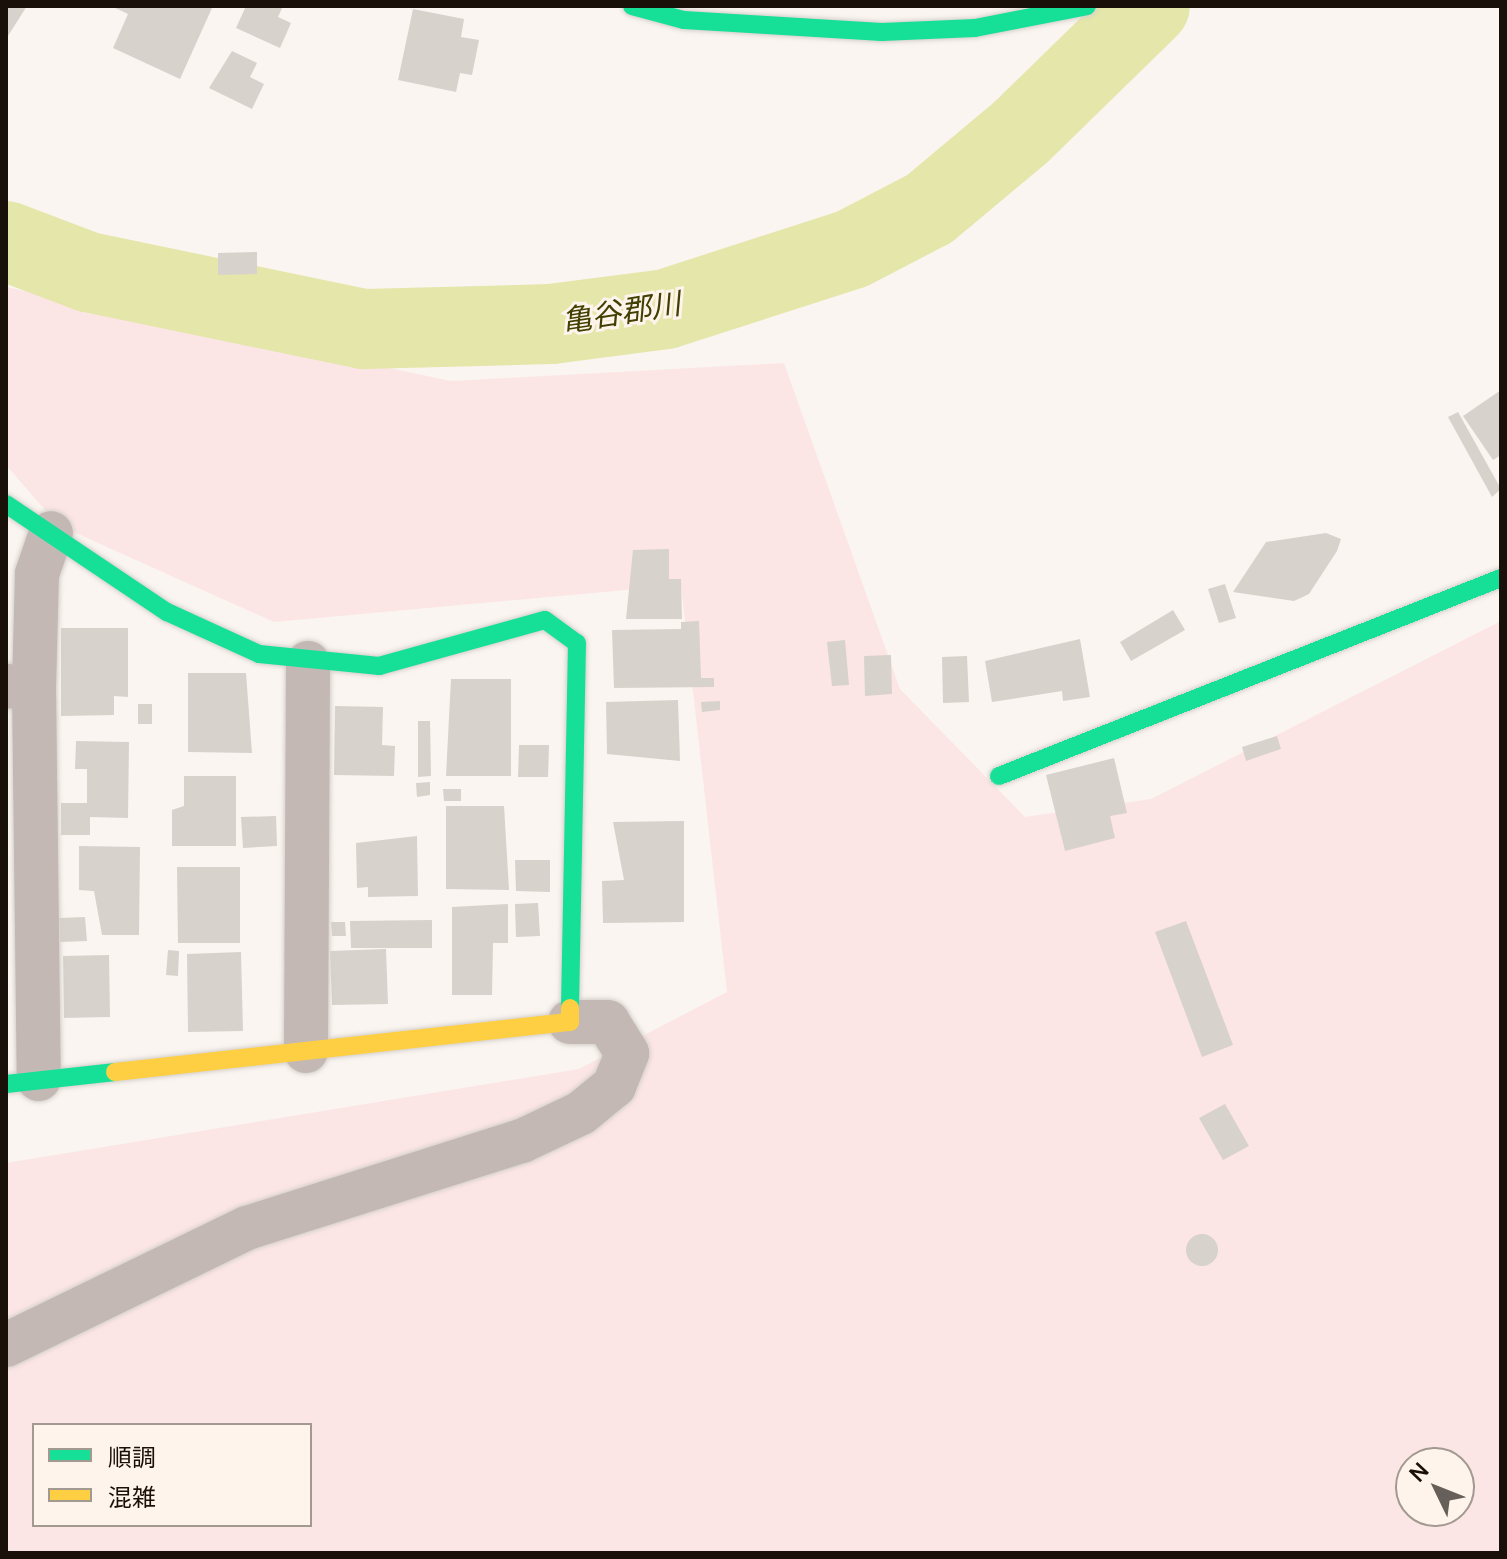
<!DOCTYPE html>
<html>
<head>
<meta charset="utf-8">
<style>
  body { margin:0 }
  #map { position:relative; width:1507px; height:1559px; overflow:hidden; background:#faf5f0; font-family:Manrope,"Noto Sans JP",sans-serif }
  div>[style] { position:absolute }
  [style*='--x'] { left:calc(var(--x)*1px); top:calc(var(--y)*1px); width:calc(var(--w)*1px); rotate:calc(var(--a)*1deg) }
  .green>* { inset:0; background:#fce6e5 }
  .river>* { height:80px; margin:-40px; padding:0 40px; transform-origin:40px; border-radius:40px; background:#e4e6aa }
  .building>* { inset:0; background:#d7d2cb }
  .round { border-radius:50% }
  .roads { filter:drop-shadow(0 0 2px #d5d0cc) drop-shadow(0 0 2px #d5d0cc) }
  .street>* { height:44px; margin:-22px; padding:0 22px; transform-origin:22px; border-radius:22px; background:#c3b8b4 }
  .fast>* { height:18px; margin:-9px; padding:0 9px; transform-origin:9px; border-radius:9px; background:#16e098 }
  .slow>* { height:18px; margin:-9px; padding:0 9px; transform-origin:9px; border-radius:9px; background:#ffcf43 }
  span { translate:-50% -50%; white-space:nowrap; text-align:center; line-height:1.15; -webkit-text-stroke:6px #fef4ec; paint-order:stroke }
  .water-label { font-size:30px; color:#404000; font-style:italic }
  .frame { position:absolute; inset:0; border:8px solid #181009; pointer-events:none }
  .legend { position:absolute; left:32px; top:1423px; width:280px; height:104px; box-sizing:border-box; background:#fef4ec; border:2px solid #a29991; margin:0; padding:10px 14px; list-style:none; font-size:24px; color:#181009 }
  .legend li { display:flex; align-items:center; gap:16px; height:40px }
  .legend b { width:40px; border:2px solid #a29991 }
  .north { position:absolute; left:1395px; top:1447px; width:80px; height:80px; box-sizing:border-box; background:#fef4ec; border:2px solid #a29991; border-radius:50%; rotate:313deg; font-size:22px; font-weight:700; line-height:32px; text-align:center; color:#181009 }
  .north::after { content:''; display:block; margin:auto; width:28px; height:36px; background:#67605a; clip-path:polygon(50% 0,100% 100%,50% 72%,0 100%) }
</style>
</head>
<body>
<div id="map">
  <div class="green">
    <div style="clip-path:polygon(evenodd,6px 287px,451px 381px,784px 363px,900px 689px,1025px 817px,1151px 799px,1501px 621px,1501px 1553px,6px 1553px,6px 1163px,579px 1069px,727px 992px,681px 585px,274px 622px,58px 525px,6px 465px,6px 287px,34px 1425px,310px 1425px,310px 1525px,34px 1525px,34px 1425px,6px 287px,1411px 1463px,1459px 1463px,1459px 1511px,1411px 1511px,1411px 1463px)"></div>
  </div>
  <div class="river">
    <div style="--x:6;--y:241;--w:88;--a:20.7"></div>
    <div style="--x:88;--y:272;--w:282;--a:11.7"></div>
    <div style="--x:364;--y:329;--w:187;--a:-1.5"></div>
    <div style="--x:551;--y:324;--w:116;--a:-7.4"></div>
    <div style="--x:666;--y:309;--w:195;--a:-17.9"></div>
    <div style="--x:852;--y:249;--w:87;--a:-27.5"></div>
    <div style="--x:929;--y:209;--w:120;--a:-39.9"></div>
    <div style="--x:1021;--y:132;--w:180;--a:-44.3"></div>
  </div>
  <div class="building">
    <div style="clip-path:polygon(6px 6px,27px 6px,6px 39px)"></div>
    <div style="clip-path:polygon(111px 6px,207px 6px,212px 8px,180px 79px,113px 48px,128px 14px)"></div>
    <div style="clip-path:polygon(246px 6px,283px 6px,278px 17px,291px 23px,280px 48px,236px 28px)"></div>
    <div style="clip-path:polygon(413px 9px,464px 19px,461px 37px,479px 40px,472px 75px,460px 73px,456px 92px,398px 80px)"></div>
    <div style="clip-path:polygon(232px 51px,257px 63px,250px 77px,264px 84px,252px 109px,209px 88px)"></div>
    <div style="clip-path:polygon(257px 252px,257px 274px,218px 275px,218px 253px)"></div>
    <div style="clip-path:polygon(1501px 390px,1501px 455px,1493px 460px,1463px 416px)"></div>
    <div style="clip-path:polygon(1458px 412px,1501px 489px,1492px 497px,1448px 417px)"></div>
    <div style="clip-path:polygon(1326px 533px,1341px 539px,1337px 551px,1309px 594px,1294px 601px,1233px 592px,1266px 542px)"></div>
    <div style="clip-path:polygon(669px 549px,669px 579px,681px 579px,682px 619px,626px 619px,633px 550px)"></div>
    <div style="clip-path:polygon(1225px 584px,1236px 618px,1219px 623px,1208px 589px)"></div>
    <div style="clip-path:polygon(1173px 610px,1185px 630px,1131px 661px,1120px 642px)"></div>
    <div style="clip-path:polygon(699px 621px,701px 678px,714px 678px,714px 687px,614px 688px,612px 630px,681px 629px,681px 622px)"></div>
    <div style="clip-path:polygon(61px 628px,128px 628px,128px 697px,114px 696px,114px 715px,61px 716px)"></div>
    <div style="clip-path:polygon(1080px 639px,1090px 697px,1063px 701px,1062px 691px,992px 702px,985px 661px)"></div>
    <div style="clip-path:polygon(845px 640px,849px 685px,832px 686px,827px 642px)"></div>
    <div style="clip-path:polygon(891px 655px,892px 694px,865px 696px,864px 656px)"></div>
    <div style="clip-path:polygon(967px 656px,969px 702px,943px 703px,942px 657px)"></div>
    <div style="clip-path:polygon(188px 673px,246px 673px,252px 753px,188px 752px)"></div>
    <div style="clip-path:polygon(451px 679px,511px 679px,511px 776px,446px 776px)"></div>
    <div style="clip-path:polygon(678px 700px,680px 761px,607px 754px,606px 702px)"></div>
    <div style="clip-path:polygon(720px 701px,720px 710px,702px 712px,701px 702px)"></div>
    <div style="clip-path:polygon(138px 704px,152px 704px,152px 724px,138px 724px)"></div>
    <div style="clip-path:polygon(335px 706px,383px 707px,382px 745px,395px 746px,394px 776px,334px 775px)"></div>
    <div style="clip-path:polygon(418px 721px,430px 721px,431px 776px,418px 777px)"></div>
    <div style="clip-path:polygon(1277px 736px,1281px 749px,1246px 761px,1242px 747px)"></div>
    <div style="clip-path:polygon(76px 741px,129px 742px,128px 818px,90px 817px,90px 835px,61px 835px,61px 803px,87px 803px,87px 769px,75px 769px)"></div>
    <div style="clip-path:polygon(519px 745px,549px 745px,548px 777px,518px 777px)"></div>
    <div style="clip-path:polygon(1114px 758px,1127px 813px,1110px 816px,1115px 838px,1065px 851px,1046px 775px)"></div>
    <div style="clip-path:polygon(184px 776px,236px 776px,236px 846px,172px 846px,172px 810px,184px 806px)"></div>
    <div style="clip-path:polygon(430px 782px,430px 795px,417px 797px,416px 783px)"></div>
    <div style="clip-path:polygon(443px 789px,461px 789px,461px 801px,444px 801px)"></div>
    <div style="clip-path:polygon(446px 806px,504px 806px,509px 890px,446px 889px)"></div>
    <div style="clip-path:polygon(276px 816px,277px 846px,243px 848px,241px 817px)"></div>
    <div style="clip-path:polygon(684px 821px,684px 922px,603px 923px,602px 881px,624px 880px,613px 822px)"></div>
    <div style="clip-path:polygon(417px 836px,418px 896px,368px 897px,368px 887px,357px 888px,356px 843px)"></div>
    <div style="clip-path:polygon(79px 846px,140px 847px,139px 935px,102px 935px,94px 891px,79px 890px)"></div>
    <div style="clip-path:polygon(515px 860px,550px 860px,550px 892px,516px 891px)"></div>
    <div style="clip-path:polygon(177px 867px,240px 867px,240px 943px,178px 943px)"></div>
    <div style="clip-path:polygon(538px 903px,540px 936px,516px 937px,515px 904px)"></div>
    <div style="clip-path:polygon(508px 904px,508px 943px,493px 943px,492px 995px,452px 995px,452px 907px)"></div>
    <div style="clip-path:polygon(85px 917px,87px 941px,60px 942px,59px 918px)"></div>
    <div style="clip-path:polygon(432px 920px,432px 948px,351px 948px,350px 921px)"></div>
    <div style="clip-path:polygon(1186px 921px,1233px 1045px,1202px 1057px,1155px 932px)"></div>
    <div style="clip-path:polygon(331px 922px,345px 922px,346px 936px,332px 936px)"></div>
    <div style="clip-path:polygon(386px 949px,388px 1004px,332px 1005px,330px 951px)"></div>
    <div style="clip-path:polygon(168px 950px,179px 951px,178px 976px,166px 975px)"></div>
    <div style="clip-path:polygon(241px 952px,243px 1031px,188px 1032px,187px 954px)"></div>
    <div style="clip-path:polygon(109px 955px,110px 1017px,64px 1018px,63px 956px)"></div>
    <div style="clip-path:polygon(1225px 1104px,1249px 1146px,1223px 1160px,1199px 1118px)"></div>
    <div class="round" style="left:1186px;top:1234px;width:32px;height:32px"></div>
  </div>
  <div class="roads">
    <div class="street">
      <div style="--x:6;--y:686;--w:28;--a:4"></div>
      <div style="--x:34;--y:688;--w:391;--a:89.3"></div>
      <div style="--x:34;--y:688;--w:114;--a:-88.5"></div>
      <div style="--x:37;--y:574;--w:43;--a:-71.1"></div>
      <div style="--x:306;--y:1051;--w:388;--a:-89.7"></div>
      <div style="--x:6;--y:1345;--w:268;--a:-25.9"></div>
      <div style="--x:247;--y:1228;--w:288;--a:-17.6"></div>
      <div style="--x:522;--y:1141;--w:65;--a:-25.4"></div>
      <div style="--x:581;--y:1113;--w:43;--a:-39.3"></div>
      <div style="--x:614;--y:1086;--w:35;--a:-68"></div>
      <div style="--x:627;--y:1053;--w:36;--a:-122"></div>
      <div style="--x:608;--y:1022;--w:38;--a:180"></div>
    </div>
    <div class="fast">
      <div style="--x:632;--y:6;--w:54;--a:15.1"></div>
      <div style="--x:684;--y:20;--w:198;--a:3.5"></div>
      <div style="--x:882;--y:32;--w:93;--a:-2.5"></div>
      <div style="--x:975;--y:28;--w:114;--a:-11.1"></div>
      <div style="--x:6;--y:504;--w:194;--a:33.9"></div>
      <div style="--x:167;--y:612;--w:101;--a:24.5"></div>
      <div style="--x:259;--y:654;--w:121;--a:5.7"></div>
      <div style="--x:379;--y:666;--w:172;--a:-15.5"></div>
      <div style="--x:545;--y:620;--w:39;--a:36"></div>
      <div style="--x:577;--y:643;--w:365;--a:91.1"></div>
      <div style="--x:999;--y:776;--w:540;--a:-21.53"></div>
      <div style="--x:6;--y:1084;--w:110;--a:-6.3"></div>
    </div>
    <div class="slow">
      <div style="--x:115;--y:1072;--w:458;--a:-6.3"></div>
      <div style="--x:570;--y:1022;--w:14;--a:-90"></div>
    </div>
  </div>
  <div class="water-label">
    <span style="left:621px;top:312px;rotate:-9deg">亀谷郡川</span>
  </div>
  <div class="frame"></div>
  <ul class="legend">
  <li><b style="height:10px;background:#16e098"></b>順調</li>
  <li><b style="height:10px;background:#ffcf43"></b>混雑</li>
  </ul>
  <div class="north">N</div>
</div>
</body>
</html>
